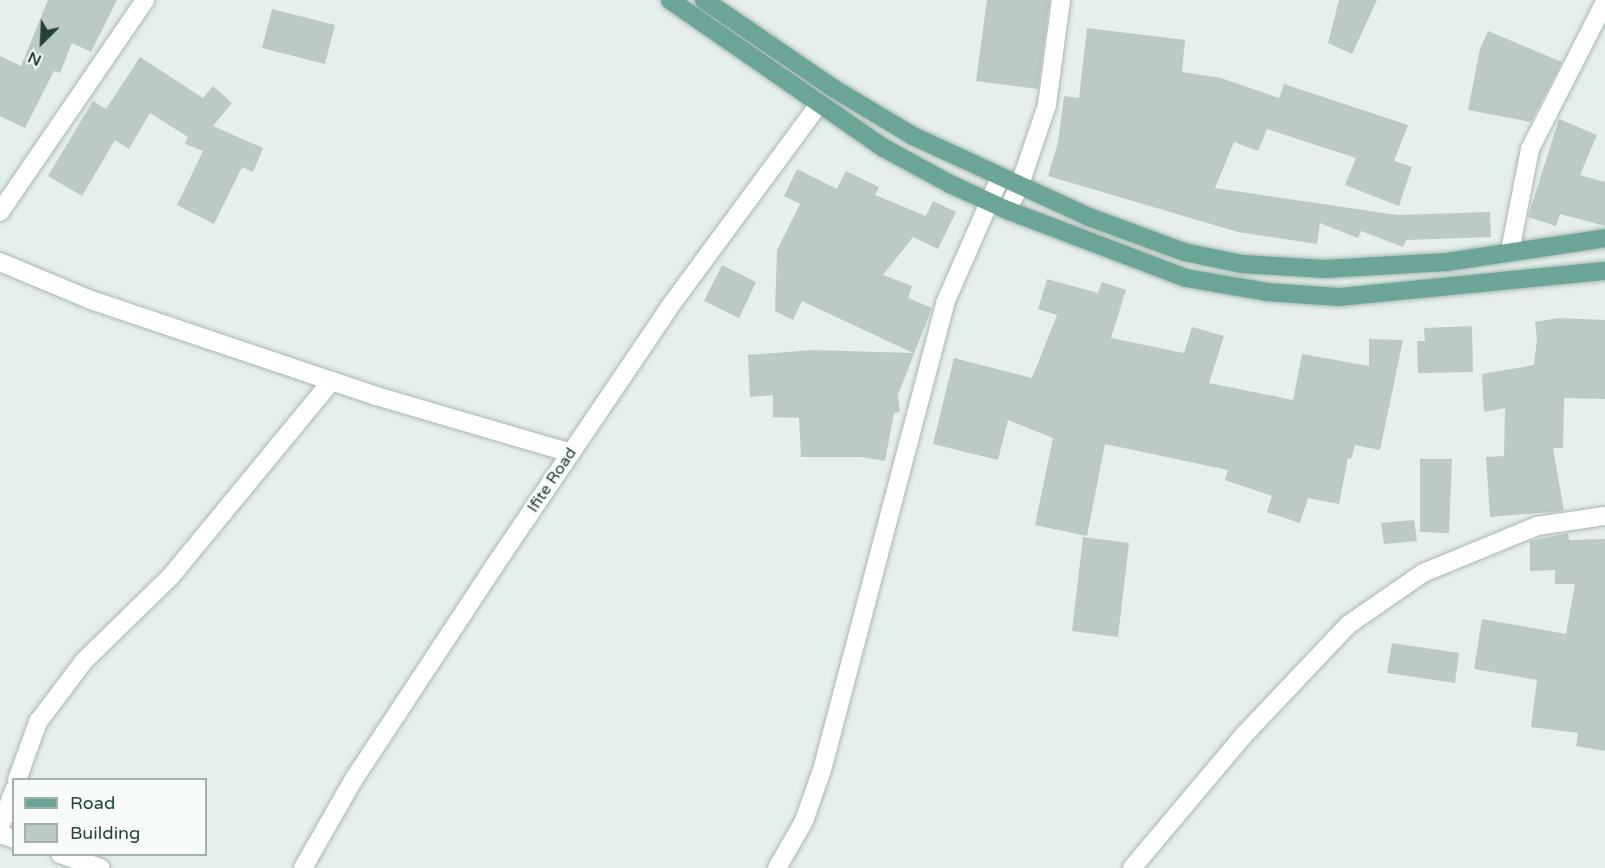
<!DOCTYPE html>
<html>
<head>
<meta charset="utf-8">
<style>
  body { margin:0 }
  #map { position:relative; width:1605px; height:868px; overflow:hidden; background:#e6efeb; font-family:"Varela Round",sans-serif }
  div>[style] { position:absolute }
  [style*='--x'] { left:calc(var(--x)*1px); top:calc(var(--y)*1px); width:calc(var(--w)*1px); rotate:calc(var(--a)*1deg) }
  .building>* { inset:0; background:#bbcac4 }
  .roads { filter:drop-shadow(0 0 2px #a8b8b2) drop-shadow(0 0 2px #a8b8b2) }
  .minor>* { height:18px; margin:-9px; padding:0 9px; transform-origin:9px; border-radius:9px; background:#fff }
  .major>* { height:18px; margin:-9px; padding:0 9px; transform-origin:9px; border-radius:9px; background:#6aa596 }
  span { translate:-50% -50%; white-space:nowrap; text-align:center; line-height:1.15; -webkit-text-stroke:6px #f7fbf9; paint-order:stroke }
  .street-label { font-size:16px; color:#24423a }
  .legend { position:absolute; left:12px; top:778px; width:195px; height:78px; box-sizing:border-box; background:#f7fbf9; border:2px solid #a3b1ad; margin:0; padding:8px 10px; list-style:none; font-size:18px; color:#24423a }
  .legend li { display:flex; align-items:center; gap:12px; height:30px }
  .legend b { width:30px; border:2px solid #a3b1ad }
  .north { position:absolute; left:12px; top:12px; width:60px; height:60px; -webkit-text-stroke:4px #f7fbf9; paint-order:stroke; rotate:204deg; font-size:16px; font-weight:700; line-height:24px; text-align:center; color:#24423a }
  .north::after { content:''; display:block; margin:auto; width:21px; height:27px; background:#24423a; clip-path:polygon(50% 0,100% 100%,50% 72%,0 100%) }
</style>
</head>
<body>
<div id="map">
  <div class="building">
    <div style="clip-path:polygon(48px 0,117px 0,91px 52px,72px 43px,60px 73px,54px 71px,25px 128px,0 116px,0 56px,21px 66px)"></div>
    <div style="clip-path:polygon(987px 0,1050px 0,1038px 89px,976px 81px)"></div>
    <div style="clip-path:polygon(1339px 0,1377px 0,1352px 54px,1328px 43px)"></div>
    <div style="clip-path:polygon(272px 9px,335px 25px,325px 64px,262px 48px)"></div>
    <div style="clip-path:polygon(1087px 28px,1185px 40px,1182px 72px,1221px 78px,1279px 98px,1284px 84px,1408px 125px,1394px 161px,1412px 167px,1399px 206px,1345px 185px,1356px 158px,1267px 129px,1258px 151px,1234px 142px,1215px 188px,1397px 215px,1490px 212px,1491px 237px,1406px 240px,1403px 247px,1361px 231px,1358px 238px,1320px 223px,1317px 244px,1238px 232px,1048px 176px,1058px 142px,1064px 96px,1079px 98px)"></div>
    <div style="clip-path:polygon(1488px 31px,1562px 62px,1531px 122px,1468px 110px,1480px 49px)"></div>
    <div style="clip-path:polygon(140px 57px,203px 98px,213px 86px,232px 103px,213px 126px,263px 148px,253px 172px,242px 167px,214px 224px,177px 205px,203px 151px,185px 144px,188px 137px,150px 113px,129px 149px,115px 140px,82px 196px,48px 176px,93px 101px,106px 109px)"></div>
    <div style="clip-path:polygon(1559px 119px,1597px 135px,1580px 175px,1605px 182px,1605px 226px,1560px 214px,1556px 226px,1528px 217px)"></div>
    <div style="clip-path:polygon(797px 169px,837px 189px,846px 171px,879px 187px,875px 195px,926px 216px,933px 201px,956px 212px,938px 249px,913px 237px,883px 275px,912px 286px,908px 298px,932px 308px,898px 395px,900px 412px,894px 413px,885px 461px,861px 457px,801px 457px,799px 418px,773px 417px,773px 395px,750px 397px,748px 355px,812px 350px,913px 353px,802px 301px,793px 320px,775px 311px,777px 250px,800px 204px,784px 196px)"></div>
    <div style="clip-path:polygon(722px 265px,756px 282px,739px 318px,704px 301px)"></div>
    <div style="clip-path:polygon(1047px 279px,1098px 293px,1102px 282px,1126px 290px,1111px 338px,1184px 353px,1192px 327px,1224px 336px,1209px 383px,1293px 400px,1302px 354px,1369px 366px,1369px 339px,1403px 340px,1380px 450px,1355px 445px,1351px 459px,1348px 458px,1339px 504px,1308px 498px,1300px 523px,1267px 512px,1272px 496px,1225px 480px,1228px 470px,1105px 444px,1087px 536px,1035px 525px,1053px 438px,1008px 420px,998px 460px,933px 444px,954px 358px,1032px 378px,1057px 315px,1038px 309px)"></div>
    <div style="clip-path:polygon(1559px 318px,1605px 320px,1605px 399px,1564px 398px,1563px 448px,1553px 448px,1564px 511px,1490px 517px,1486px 457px,1504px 456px,1505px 408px,1484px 412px,1482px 374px,1534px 365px,1537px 339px,1535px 322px)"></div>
    <div style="clip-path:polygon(1472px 326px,1473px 372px,1418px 373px,1417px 341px,1425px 341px,1424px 328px)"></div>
    <div style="clip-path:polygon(1420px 459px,1452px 459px,1449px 533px,1420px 532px)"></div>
    <div style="clip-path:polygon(1414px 520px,1417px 541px,1384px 544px,1381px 523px)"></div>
    <div style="clip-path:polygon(1568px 533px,1569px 540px,1605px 539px,1605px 751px,1576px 746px,1578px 733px,1531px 727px,1537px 680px,1474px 669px,1482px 619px,1566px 634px,1575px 584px,1555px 584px,1555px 570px,1530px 571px,1530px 541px)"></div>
    <div style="clip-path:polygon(1083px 537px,1129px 543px,1118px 637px,1072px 631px)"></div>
    <div style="clip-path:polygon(1392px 643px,1459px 653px,1455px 683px,1387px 673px)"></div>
  </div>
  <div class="roads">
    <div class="minor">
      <div style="--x:1007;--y:210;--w:26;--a:-62"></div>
      <div style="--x:1019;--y:187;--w:87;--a:-71.1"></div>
      <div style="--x:1047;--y:105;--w:106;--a:-82.4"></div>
      <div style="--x:0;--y:212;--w:257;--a:-55.6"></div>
      <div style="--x:1510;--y:251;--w:104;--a:-78.9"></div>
      <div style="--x:1530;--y:149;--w:165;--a:-63"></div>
      <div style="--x:0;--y:262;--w:99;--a:22.7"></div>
      <div style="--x:91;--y:300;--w:301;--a:18.6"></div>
      <div style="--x:376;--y:396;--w:203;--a:16.3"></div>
      <div style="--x:17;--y:780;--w:62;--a:-70.1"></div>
      <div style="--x:38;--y:722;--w:76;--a:-53"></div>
      <div style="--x:84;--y:661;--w:122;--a:-44.3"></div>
      <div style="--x:171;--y:576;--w:253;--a:-50.5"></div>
      <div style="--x:0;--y:827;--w:40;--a:-69"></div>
      <div style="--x:0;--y:834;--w:15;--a:20"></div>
      <div style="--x:60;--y:854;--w:43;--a:18.9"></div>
      <div style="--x:303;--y:868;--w:103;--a:-60.2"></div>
      <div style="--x:354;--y:779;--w:256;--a:-56.6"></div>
      <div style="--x:495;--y:565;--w:309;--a:-55.9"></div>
      <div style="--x:668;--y:309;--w:255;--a:-53.6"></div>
      <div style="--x:777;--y:868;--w:54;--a:-60.1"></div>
      <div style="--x:804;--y:821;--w:54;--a:-70.6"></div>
      <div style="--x:822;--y:770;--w:483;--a:-75.2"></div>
      <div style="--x:945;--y:303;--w:137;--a:-66.3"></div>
      <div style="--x:1132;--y:868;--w:174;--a:-49.9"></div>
      <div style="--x:1244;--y:735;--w:151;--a:-46.6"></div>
      <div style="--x:1348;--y:625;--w:91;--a:-34.7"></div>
      <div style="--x:1423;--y:573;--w:123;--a:-22.4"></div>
      <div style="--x:1537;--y:526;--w:69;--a:-8.4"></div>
    </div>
    <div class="major">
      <div style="--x:670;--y:0;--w:260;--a:34.7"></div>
      <div style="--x:884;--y:148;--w:75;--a:28.6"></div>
      <div style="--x:950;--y:184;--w:63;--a:24.5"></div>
      <div style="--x:1007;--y:210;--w:191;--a:20.8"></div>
      <div style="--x:1186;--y:278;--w:82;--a:9.8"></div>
      <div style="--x:1267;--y:292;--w:72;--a:4"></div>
      <div style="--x:1339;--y:297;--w:267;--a:-5.6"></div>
      <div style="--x:704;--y:0;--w:156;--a:34.3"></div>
      <div style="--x:833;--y:88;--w:93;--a:31"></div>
      <div style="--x:913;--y:136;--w:194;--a:24.7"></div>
      <div style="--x:1089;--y:217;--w:101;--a:20.2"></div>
      <div style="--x:1184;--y:252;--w:59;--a:11.7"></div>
      <div style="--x:1242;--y:264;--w:83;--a:3.4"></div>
      <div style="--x:1325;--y:269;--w:122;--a:-3.3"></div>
      <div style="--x:1447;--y:262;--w:160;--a:-8.6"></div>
    </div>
  </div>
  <div class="street-label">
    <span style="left:552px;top:480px;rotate:-56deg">Ifite Road</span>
  </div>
  <ul class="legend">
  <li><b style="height:8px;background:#6aa596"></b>Road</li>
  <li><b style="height:16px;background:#bbcac4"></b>Building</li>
  </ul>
  <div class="north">N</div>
</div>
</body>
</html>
